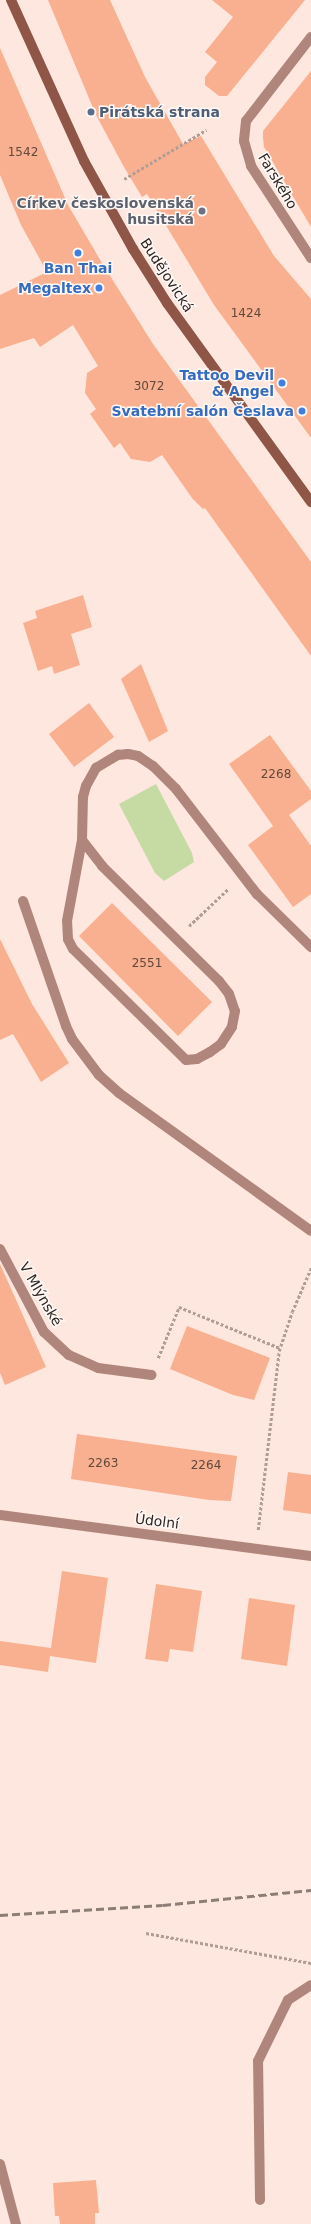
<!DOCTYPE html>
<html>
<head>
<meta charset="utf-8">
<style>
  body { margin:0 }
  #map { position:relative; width:311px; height:2224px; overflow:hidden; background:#fee7de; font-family:"DejaVu Sans",sans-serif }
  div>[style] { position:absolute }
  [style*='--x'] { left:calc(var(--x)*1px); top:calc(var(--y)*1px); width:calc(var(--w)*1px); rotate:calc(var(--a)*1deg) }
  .green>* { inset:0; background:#c5dba3 }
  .building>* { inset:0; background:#f8b090 }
  .path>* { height:2.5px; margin-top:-1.25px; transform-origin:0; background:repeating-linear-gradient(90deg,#b09e96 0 3px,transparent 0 5px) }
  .lane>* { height:10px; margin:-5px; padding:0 5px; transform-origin:5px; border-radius:5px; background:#b0867c }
  .street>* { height:10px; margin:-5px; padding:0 5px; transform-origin:5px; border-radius:5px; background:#b0867c }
  .secondary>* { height:10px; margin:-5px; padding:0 5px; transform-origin:5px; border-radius:5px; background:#8f5547 }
  .rail>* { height:3px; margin-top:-1.5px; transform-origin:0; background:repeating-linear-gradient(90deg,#8c7d76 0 8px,transparent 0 12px) }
  .dots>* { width:11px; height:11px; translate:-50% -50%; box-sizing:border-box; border:2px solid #fef8f6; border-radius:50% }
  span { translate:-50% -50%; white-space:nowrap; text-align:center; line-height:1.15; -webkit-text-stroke:3px #fef8f6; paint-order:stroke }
  .number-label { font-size:12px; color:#61483c }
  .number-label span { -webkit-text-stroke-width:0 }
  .service-label { font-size:14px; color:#4e5e75; font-weight:700 }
  .left { translate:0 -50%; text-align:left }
  .street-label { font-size:14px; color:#2f2520 }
  .worship-label { font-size:14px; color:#5b616d; font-weight:700 }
  .right { translate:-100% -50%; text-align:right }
  .shop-label { font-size:14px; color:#366cbe; font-weight:700 }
</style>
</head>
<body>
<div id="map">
  <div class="green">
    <div style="clip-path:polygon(156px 784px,192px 853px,194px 862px,164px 881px,155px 873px,119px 804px)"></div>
  </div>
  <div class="building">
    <div style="clip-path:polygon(48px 0,110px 0,145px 77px,183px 144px,201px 136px,274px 256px,311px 299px,311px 438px,214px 305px,147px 194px,142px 197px,124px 167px,96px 115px)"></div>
    <div style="clip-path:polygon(212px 0,305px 0,227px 96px,219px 96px,205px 85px,205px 77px,217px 62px,205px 52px,233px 17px)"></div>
    <div style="clip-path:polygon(0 48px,68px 205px,102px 263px,153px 344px,311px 562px,311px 656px,205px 508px,203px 509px,192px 498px,162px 455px,150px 462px,131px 459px,120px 443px,114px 448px,90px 414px,96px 409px,85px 393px,87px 373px,98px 366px,73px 325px,40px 347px,34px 338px,0 349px,0 295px,47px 272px,21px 225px,0 175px)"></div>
    <div style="clip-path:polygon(311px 71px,311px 227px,264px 147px,263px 138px,263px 131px)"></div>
    <div style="clip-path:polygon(83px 595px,92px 627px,71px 634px,80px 665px,54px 674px,52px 666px,38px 671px,23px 623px,37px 618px,35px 611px)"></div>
    <div style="clip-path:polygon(141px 664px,168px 731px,149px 742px,121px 679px)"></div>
    <div style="clip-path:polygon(89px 703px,114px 737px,74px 767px,49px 734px)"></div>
    <div style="clip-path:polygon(270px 735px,311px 791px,311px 799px,289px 815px,311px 846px,311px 894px,293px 907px,248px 845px,273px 826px,229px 764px)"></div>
    <div style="clip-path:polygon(112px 903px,212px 1002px,178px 1036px,79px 936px)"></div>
    <div style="clip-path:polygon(0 939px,32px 1004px,69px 1063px,41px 1082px,13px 1034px,0 1040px)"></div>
    <div style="clip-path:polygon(0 1264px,46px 1367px,5px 1385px,0 1373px)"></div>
    <div style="clip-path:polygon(187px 1326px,270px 1358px,254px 1400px,233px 1395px,170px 1369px)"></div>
    <div style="clip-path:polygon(77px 1434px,237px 1456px,231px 1501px,209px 1500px,71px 1479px)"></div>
    <div style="clip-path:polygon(288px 1472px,311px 1475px,311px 1514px,283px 1510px)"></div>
    <div style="clip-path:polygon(62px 1571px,108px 1578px,96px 1663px,50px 1656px,48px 1672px,0 1665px,0 1641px,51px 1648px)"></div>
    <div style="clip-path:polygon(156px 1584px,202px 1591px,193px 1652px,170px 1649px,168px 1662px,145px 1659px)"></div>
    <div style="clip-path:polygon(249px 1598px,295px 1605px,287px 1666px,241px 1659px)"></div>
    <div style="clip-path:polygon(96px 2180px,99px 2213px,95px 2213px,95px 2224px,60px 2224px,59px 2216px,55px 2216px,53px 2183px)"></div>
  </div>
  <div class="path">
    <div style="--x:124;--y:179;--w:96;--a:-30.9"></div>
    <div style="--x:189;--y:926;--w:55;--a:-43.5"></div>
    <div style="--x:158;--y:1358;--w:55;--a:-67.6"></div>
    <div style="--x:179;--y:1307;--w:109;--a:22.1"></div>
    <div style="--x:258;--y:1530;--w:180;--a:-83.3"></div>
    <div style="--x:279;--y:1351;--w:41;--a:-71.6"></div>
    <div style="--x:292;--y:1312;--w:48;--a:-66.6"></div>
    <div style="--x:146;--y:1933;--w:168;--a:10.3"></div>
  </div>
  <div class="lane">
    <div style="--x:82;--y:840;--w:33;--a:52"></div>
    <div style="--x:102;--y:866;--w:164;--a:44.5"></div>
    <div style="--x:219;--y:981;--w:16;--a:52"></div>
    <div style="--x:229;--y:994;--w:18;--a:71"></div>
    <div style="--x:235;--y:1011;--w:16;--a:101"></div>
    <div style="--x:232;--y:1027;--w:20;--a:123"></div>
    <div style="--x:221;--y:1044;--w:14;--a:144"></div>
    <div style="--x:210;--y:1052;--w:15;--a:152"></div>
    <div style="--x:197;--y:1059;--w:11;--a:175"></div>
    <div style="--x:186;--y:1060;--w:158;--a:-135.5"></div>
    <div style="--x:73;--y:949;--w:11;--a:-117"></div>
    <div style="--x:68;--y:939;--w:18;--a:-93"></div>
    <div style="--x:67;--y:921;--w:82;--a:-79.5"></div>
    <div style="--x:82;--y:840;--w:43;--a:-88.7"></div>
    <div style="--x:83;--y:797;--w:11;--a:-75"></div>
    <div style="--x:86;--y:786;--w:21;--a:-61"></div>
    <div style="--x:96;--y:768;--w:26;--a:-31"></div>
    <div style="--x:118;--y:755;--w:10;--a:-6"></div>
    <div style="--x:128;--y:754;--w:10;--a:11"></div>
    <div style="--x:138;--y:756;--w:18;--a:34"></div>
    <div style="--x:153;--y:766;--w:33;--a:45"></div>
    <div style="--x:176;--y:789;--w:133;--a:52.4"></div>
    <div style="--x:257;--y:894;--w:76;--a:44.5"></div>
    <div style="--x:23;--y:901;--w:132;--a:71"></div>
    <div style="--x:66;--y:1026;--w:14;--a:65"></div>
    <div style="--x:72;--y:1039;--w:45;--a:53.1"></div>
    <div style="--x:99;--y:1075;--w:27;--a:42"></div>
    <div style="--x:119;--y:1093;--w:236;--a:35.7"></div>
    <div style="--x:0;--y:2164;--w:62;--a:75.1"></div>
    <div style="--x:260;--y:2200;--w:139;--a:-90.8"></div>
    <div style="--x:258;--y:2061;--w:68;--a:-63.8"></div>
    <div style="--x:288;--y:2000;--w:27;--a:-33"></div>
  </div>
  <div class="street">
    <div style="--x:311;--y:37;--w:106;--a:127.7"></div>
    <div style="--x:246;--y:121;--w:20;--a:96"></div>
    <div style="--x:244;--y:141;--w:26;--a:74"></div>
    <div style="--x:251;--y:166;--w:110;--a:56.9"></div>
    <div style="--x:0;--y:1249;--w:94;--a:62.1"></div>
    <div style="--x:44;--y:1332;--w:34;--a:43"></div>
    <div style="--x:69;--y:1355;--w:32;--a:24"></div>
    <div style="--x:98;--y:1368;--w:54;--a:7.4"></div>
    <div style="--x:0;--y:1515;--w:314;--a:7.5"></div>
  </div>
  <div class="secondary">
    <div style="--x:11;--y:0;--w:177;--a:65.6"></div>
    <div style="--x:84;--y:161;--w:101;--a:60.9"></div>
    <div style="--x:133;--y:249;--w:64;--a:57.8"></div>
    <div style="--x:167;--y:303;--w:246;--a:54.1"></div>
  </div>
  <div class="rail">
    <div style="--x:0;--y:1915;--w:163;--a:-3.5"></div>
    <div style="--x:163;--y:1905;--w:149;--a:-5.8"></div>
  </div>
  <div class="dots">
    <div style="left:91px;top:112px;background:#5c6f8a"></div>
    <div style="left:202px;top:211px;background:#6b7280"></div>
    <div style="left:78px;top:253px;background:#3f7fe0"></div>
    <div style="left:99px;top:288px;background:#3f7fe0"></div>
    <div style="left:282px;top:383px;background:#3f7fe0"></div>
    <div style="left:302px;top:411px;background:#3f7fe0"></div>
  </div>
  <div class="number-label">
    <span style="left:23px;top:153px">1542</span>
    <span style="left:246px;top:314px">1424</span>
    <span style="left:149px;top:387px">3072</span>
    <span style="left:276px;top:775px">2268</span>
    <span style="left:147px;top:964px">2551</span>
    <span style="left:103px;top:1464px">2263</span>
    <span style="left:206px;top:1466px">2264</span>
  </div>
  <div class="service-label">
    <span class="left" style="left:99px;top:112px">Pirátská strana</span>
  </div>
  <div class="street-label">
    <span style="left:278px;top:181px;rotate:59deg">Farského</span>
    <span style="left:167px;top:275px;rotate:57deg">Budějovická</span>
    <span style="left:41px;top:1294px;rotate:60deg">V Mlýnské</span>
    <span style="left:157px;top:1521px;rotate:7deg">Údolní</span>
  </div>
  <div class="worship-label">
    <span class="right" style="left:194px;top:211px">Církev československá<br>husitská</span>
  </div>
  <div class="shop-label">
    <span style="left:78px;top:268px">Ban Thai</span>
    <span class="right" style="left:91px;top:288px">Megaltex</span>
    <span class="right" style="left:274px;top:383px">Tattoo Devil<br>&amp; Angel</span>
    <span class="right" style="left:294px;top:411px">Svatební salón Česlava</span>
  </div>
</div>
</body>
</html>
